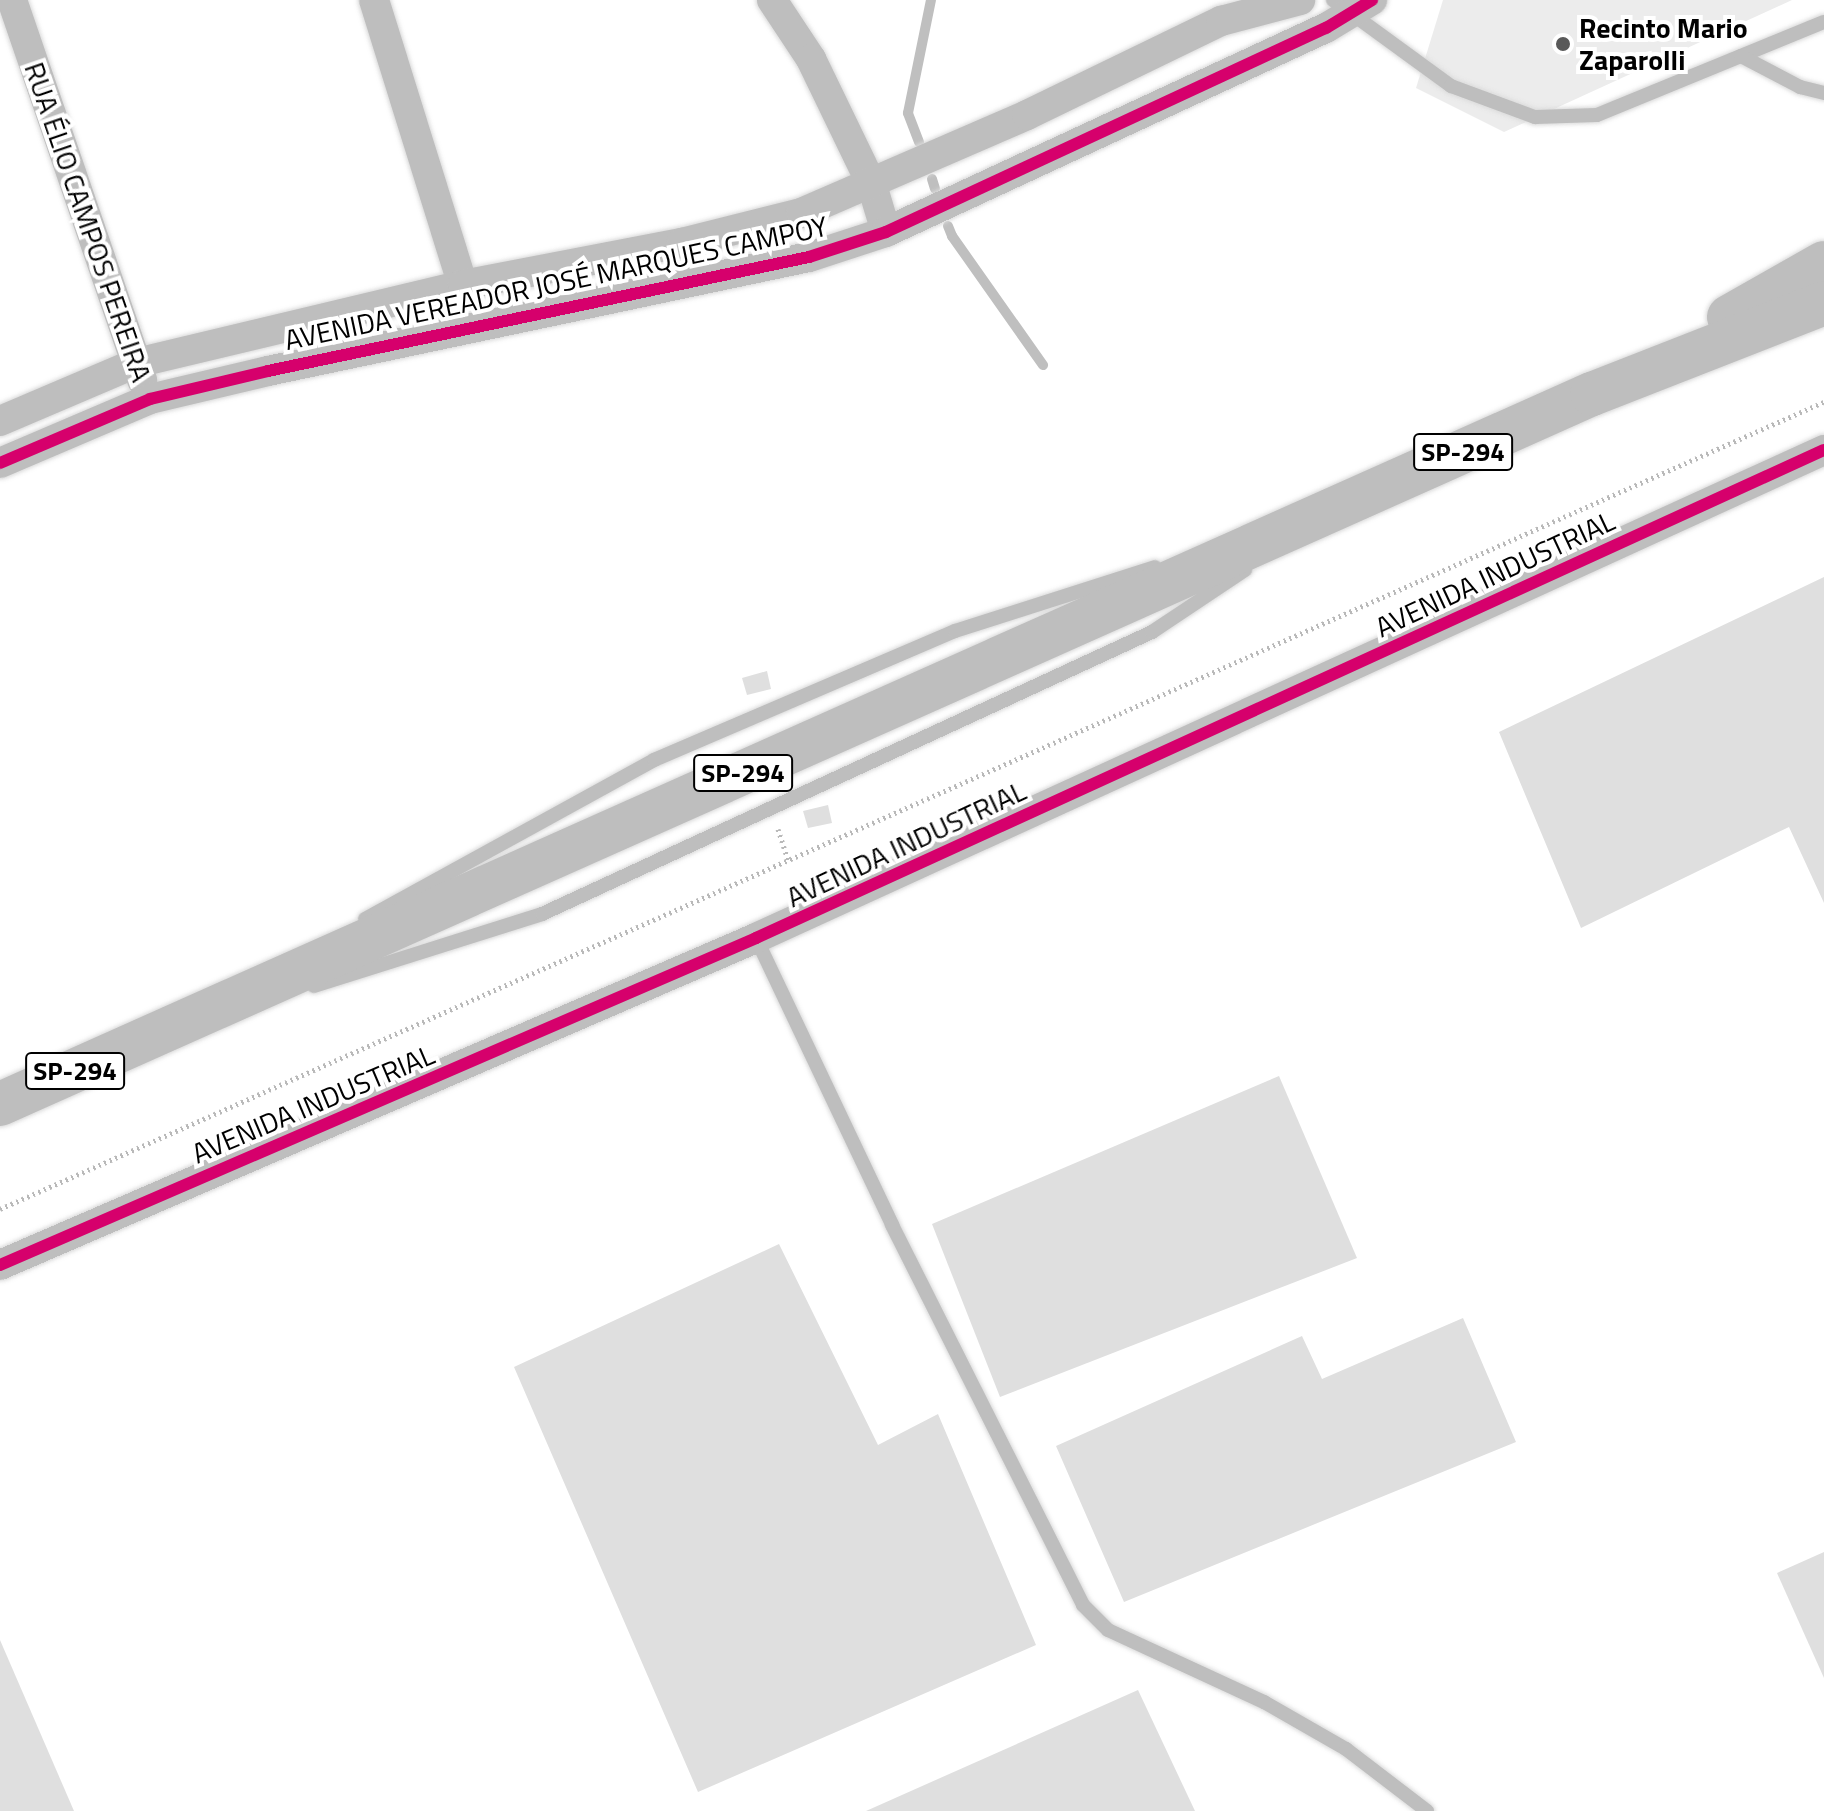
<!DOCTYPE html>
<html>
<head>
<meta charset="utf-8">
<style>
  body { margin:0 }
  #map { position:relative; width:1824px; height:1811px; overflow:hidden; background:#fff; font-family:"Titillium Web",sans-serif }
  div>[style] { position:absolute }
  [style*='--x'] { left:calc(var(--x)*1px); top:calc(var(--y)*1px); width:calc(var(--w)*1px); rotate:calc(var(--a)*1deg) }
  .green>* { inset:0; background:#ececec }
  .stream>* { height:10px; margin:-5px; padding:0 5px; transform-origin:5px; border-radius:5px; background:#bfbfbf }
  .building>* { inset:0; background:#dfdfdf }
  .path>* { height:5px; margin-top:-2.5px; transform-origin:0; background:repeating-linear-gradient(90deg,#b9b9b9 0 2px,transparent 0 6px) }
  .roads { filter:drop-shadow(0 0 2px #dbdbdb) drop-shadow(0 0 2px #dbdbdb) }
  .lane>* { height:14px; margin:-7px; padding:0 7px; transform-origin:7px; border-radius:7px; background:#bebebe }
  .street>* { height:30px; margin:-15px; padding:0 15px; transform-origin:15px; border-radius:15px; background:#bebebe }
  .highway>* { height:44px; margin:-22px; padding:0 22px; transform-origin:22px; border-radius:22px; background:#bebebe }
  .cycleway>* { height:12px; margin:-6px; padding:0 6px; transform-origin:6px; border-radius:6px; background:#d6006c }
  .dots>* { width:22px; height:22px; translate:-50% -50%; box-sizing:border-box; border:4px solid #fff; border-radius:50% }
  span { translate:-50% -50%; white-space:nowrap; text-align:center; line-height:1.15; -webkit-text-stroke:8px #fff; paint-order:stroke }
  .shield-label span { padding:2px 6px; background:#fff; border:2px solid; border-radius:6px; -webkit-text-stroke-width:0 }
  .shield-label { font-size:26px; color:#000; font-weight:700 }
  .poi-label { font-size:28px; color:#000; font-weight:700 }
  .left { translate:0 -50%; text-align:left }
  .street-label { font-size:28px; color:#000 }
</style>
</head>
<body>
<div id="map">
  <div class="green">
    <div style="clip-path:polygon(1443px 0,1792px 0,1504px 132px,1416px 88px)"></div>
  </div>
  <div class="stream">
    <div style="--x:919;--y:142;--w:31;--a:-111"></div>
    <div style="--x:908;--y:113;--w:115;--a:-78.5"></div>
    <div style="--x:932;--y:179;--w:10;--a:73"></div>
    <div style="--x:948;--y:226;--w:11;--a:68"></div>
    <div style="--x:952;--y:236;--w:158;--a:54.8"></div>
  </div>
  <div class="building">
    <div style="clip-path:polygon(1824px 577px,1824px 903px,1789px 827px,1581px 928px,1499px 732px)"></div>
    <div style="clip-path:polygon(767px 671px,771px 689px,747px 695px,742px 678px)"></div>
    <div style="clip-path:polygon(828px 805px,832px 823px,808px 828px,803px 811px)"></div>
    <div style="clip-path:polygon(1279px 1076px,1357px 1258px,1000px 1397px,932px 1224px)"></div>
    <div style="clip-path:polygon(779px 1244px,878px 1445px,938px 1414px,1036px 1645px,698px 1792px,514px 1367px)"></div>
    <div style="clip-path:polygon(1463px 1318px,1516px 1442px,1124px 1602px,1056px 1446px,1302px 1336px,1322px 1379px)"></div>
    <div style="clip-path:polygon(1824px 1552px,1824px 1678px,1777px 1573px)"></div>
    <div style="clip-path:polygon(0 1640px,74px 1811px,0 1811px)"></div>
    <div style="clip-path:polygon(1138px 1690px,1195px 1811px,866px 1811px)"></div>
  </div>
  <div class="path">
    <div style="--x:778;--y:829;--w:33;--a:72"></div>
    <div style="--x:0;--y:1209;--w:1995;--a:-23.87"></div>
  </div>
  <div class="roads">
    <div class="lane">
      <div style="--x:1333;--y:0;--w:146;--a:36.1"></div>
      <div style="--x:1451;--y:86;--w:90;--a:20.3"></div>
      <div style="--x:1535;--y:117;--w:62;--a:-1.8"></div>
      <div style="--x:1597;--y:115;--w:245;--a:-22.3"></div>
      <div style="--x:1741;--y:56;--w:67;--a:27.7"></div>
      <div style="--x:1800;--y:87;--w:25;--a:14"></div>
      <div style="--x:365;--y:919;--w:330;--a:-28.8"></div>
      <div style="--x:654;--y:760;--w:327;--a:-23.2"></div>
      <div style="--x:955;--y:631;--w:210;--a:-17.7"></div>
      <div style="--x:756;--y:938;--w:318;--a:64.6"></div>
      <div style="--x:892;--y:1225;--w:425;--a:63.3"></div>
      <div style="--x:1083;--y:1605;--w:35;--a:45"></div>
      <div style="--x:1108;--y:1630;--w:172;--a:24.8"></div>
      <div style="--x:1264;--y:1702;--w:95;--a:29.8"></div>
      <div style="--x:1346;--y:1749;--w:102;--a:37.4"></div>
      <div style="--x:314;--y:986;--w:239;--a:-17.5"></div>
      <div style="--x:542;--y:914;--w:672;--a:-24.81"></div>
      <div style="--x:1152;--y:632;--w:112;--a:-33.7"></div>
    </div>
    <div class="street">
      <div style="--x:12;--y:0;--w:402;--a:71.1"></div>
      <div style="--x:374;--y:0;--w:299;--a:72.7"></div>
      <div style="--x:772;--y:0;--w:71;--a:56.5"></div>
      <div style="--x:811;--y:59;--w:140;--a:64.2"></div>
      <div style="--x:872;--y:185;--w:49;--a:73.4"></div>
      <div style="--x:0;--y:421;--w:148;--a:-23.1"></div>
      <div style="--x:136;--y:363;--w:336;--a:-13.4"></div>
      <div style="--x:463;--y:285;--w:223;--a:-10.9"></div>
      <div style="--x:682;--y:243;--w:123;--a:-14.1"></div>
      <div style="--x:801;--y:213;--w:246;--a:-23.4"></div>
      <div style="--x:1027;--y:115;--w:216;--a:-25.9"></div>
      <div style="--x:1221;--y:21;--w:82;--a:-14.9"></div>
      <div style="--x:0;--y:463;--w:163;--a:-23.1"></div>
      <div style="--x:150;--y:399;--w:121;--a:-13.3"></div>
      <div style="--x:268;--y:371;--w:553;--a:-11.9"></div>
      <div style="--x:809;--y:257;--w:81;--a:-18"></div>
      <div style="--x:886;--y:232;--w:485;--a:-24.9"></div>
      <div style="--x:1326;--y:28;--w:54;--a:-31.3"></div>
      <div style="--x:0;--y:1265;--w:824;--a:-23.39"></div>
      <div style="--x:756;--y:938;--w:1174;--a:-24.56"></div>
    </div>
    <div class="highway">
      <div style="--x:1729;--y:317;--w:109;--a:-29.6"></div>
      <div style="--x:0;--y:1104;--w:1743;--a:-24.04"></div>
      <div style="--x:1592;--y:394;--w:249;--a:-21.4"></div>
    </div>
  </div>
  <div class="cycleway">
    <div style="--x:0;--y:463;--w:163;--a:-23.1"></div>
    <div style="--x:150;--y:399;--w:121;--a:-13.3"></div>
    <div style="--x:268;--y:371;--w:553;--a:-11.9"></div>
    <div style="--x:809;--y:257;--w:81;--a:-18"></div>
    <div style="--x:886;--y:232;--w:485;--a:-24.9"></div>
    <div style="--x:1326;--y:28;--w:54;--a:-31.3"></div>
    <div style="--x:0;--y:1265;--w:824;--a:-23.39"></div>
    <div style="--x:756;--y:938;--w:1174;--a:-24.56"></div>
  </div>
  <div class="dots">
    <div style="left:1563px;top:44px;background:#595959"></div>
  </div>
  <div class="shield-label">
    <span style="left:1463px;top:452px">SP-294</span>
    <span style="left:743px;top:773px">SP-294</span>
    <span style="left:75px;top:1071px">SP-294</span>
  </div>
  <div class="poi-label">
    <span class="left" style="left:1579px;top:44px">Recinto Mario<br>Zaparolli</span>
  </div>
  <div class="street-label">
    <span style="left:88px;top:222px;rotate:71deg">RUA ÉLIO CAMPOS PEREIRA</span>
    <span style="left:556px;top:283px;rotate:-12deg">AVENIDA VEREADOR JOSÉ MARQUES CAMPOY</span>
    <span style="left:1495px;top:574px;rotate:-25deg">AVENIDA INDUSTRIAL</span>
    <span style="left:906px;top:844px;rotate:-25deg">AVENIDA INDUSTRIAL</span>
    <span style="left:313px;top:1104px;rotate:-23deg">AVENIDA INDUSTRIAL</span>
  </div>
</div>
</body>
</html>
